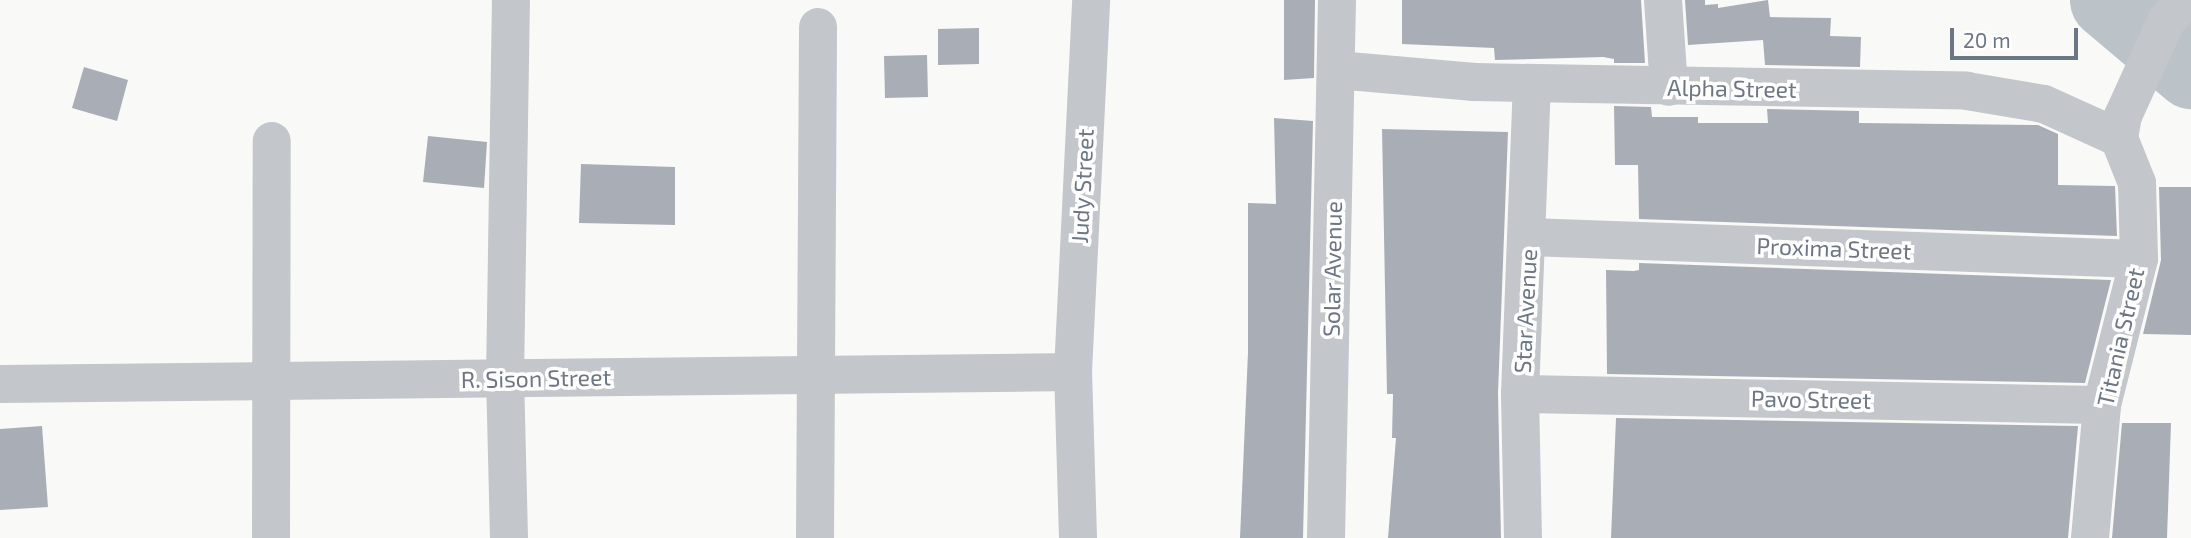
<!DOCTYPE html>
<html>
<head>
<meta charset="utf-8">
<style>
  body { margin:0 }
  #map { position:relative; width:2191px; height:538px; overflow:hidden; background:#f9f9f7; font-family:"Exo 2",sans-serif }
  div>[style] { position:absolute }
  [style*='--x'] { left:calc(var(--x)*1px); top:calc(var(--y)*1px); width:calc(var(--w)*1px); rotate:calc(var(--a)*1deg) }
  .river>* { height:77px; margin:-38.5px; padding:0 38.5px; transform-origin:38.5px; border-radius:38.5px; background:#bbc3c9 }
  .building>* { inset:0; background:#a9aeb6 }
  .street>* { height:38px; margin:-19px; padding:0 19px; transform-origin:19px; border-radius:19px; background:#c3c6ca }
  span { translate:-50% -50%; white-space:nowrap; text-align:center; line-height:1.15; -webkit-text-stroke:7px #fff; paint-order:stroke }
  .street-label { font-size:23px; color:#6c7685 }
  .scale { position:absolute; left:1950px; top:28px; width:128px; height:32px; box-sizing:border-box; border:4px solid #6c7685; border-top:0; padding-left:9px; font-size:21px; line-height:24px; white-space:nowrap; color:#6c7685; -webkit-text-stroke:5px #fff; paint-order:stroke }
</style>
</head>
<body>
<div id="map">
  <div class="river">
    <div style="--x:2108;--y:0;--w:109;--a:40.1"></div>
  </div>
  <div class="building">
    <div style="clip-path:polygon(1284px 0,1315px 0,1314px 78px,1284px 80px)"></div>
    <div style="clip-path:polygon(1402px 0,1641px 0,1645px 63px,1614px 63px,1614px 59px,1603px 57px,1495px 60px,1494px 48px,1402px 44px)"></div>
    <div style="clip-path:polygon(1685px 0,1705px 0,1705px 5px,1718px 4px,1718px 8px,1768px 0,1770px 17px,1831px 18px,1830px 36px,1861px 37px,1860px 67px,1765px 65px,1763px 40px,1688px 45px)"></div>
    <div style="clip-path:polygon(979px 28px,979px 64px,938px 65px,938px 29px)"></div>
    <div style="clip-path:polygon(927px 55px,928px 97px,885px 98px,884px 56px)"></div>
    <div style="clip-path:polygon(84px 67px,128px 80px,117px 121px,72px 108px)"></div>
    <div style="clip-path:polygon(1614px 106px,1651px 107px,1652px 117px,1698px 117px,1698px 123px,1768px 123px,1767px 109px,1859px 111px,1859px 123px,2038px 125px,2058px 134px,2058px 185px,2115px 186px,2117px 236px,1639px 219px,1638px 165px,1615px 165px)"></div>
    <div style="clip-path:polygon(1274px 118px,1313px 121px,1303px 538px,1240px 538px,1248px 352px,1248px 203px,1276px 204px)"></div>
    <div style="clip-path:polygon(1382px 129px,1508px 132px,1498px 393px,1501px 538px,1388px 538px,1396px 438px,1392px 438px,1393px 394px,1387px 394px)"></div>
    <div style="clip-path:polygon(428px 136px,487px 142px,484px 188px,423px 182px)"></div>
    <div style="clip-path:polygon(581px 164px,675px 167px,675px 225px,579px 223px)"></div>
    <div style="clip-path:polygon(2159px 187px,2191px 187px,2191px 335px,2143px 334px,2161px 260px)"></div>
    <div style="clip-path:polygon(1639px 263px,2111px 280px,2085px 383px,1607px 374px,1606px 270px,1634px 271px,1639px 270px)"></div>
    <div style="clip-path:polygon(1616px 418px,2078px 426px,2068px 538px,1611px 538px)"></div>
    <div style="clip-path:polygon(2122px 423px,2171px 423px,2167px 538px,2112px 538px)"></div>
    <div style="clip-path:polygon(42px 426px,48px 507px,0 510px,0 429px)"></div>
  </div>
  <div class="street">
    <div style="--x:1663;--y:0;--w:87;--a:86.1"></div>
    <div style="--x:1337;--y:70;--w:138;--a:5"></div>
    <div style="--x:1474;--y:82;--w:493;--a:1"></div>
    <div style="--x:1967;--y:91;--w:78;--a:9.6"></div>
    <div style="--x:2044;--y:104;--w:82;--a:24.4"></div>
    <div style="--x:2119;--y:138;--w:22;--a:-80"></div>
    <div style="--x:2123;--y:116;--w:104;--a:-65.6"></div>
    <div style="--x:2166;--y:21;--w:29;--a:-46"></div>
    <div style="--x:1529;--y:237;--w:610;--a:2.07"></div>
    <div style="--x:0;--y:384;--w:1073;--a:-0.64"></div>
    <div style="--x:1520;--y:394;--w:582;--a:1.08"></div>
    <div style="--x:271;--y:538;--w:397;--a:-89.9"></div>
    <div style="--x:509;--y:538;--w:159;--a:-91.4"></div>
    <div style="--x:505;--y:379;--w:379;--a:-89.1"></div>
    <div style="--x:815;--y:538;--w:511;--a:-89.66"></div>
    <div style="--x:1078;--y:538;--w:166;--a:-91.7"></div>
    <div style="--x:1073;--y:372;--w:372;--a:-87.2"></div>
    <div style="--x:1326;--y:538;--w:538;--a:-88.83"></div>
    <div style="--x:1523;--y:538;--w:144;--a:-91.2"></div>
    <div style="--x:1520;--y:394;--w:310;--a:-87.8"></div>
    <div style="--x:2090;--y:538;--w:134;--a:-84.8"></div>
    <div style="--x:2102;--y:405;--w:151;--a:-75.8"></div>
    <div style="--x:2139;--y:259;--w:76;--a:-91.5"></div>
    <div style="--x:2137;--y:183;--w:48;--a:-111.8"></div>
  </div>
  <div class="street-label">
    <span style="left:1732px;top:88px;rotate:1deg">Alpha Street</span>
    <span style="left:1082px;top:186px;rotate:-87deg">Judy Street</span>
    <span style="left:1834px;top:248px;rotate:2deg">Proxima Street</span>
    <span style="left:1332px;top:269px;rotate:-89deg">Solar Avenue</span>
    <span style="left:1525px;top:311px;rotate:-87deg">Star Avenue</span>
    <span style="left:2120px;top:337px;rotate:-77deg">Titania Street</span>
    <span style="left:536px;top:378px;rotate:-1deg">R. Sison Street</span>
    <span style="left:1811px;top:399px;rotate:1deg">Pavo Street</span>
  </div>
  <div class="scale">20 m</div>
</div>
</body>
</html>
